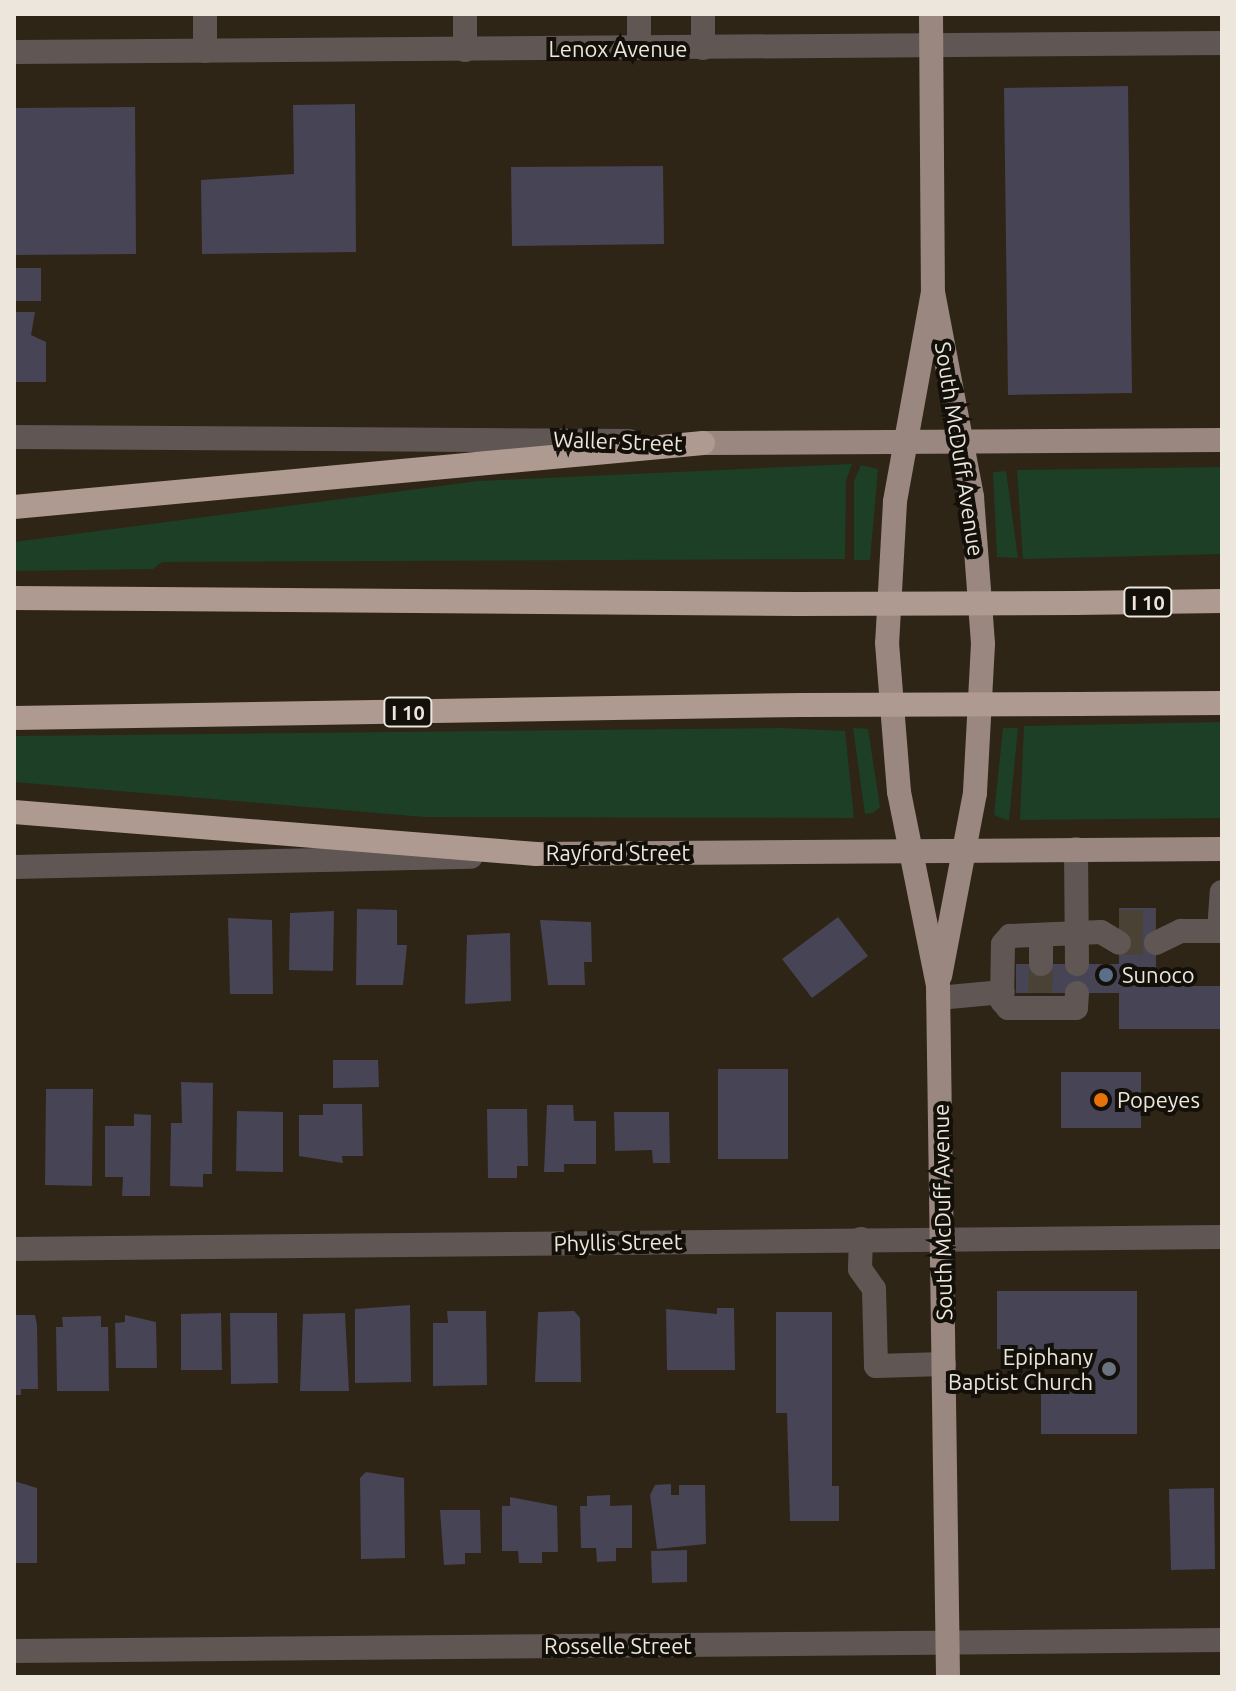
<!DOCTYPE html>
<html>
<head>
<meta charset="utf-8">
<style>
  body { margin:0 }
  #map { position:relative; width:1236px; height:1691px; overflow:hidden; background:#2e2517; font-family:Ubuntu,sans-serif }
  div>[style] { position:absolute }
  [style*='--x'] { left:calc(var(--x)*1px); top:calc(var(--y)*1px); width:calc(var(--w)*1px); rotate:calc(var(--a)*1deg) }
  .green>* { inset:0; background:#1c3f25 }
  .building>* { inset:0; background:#464455 }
  .minor-tunnel>* { height:24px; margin-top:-12px; transform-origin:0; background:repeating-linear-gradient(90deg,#4a4235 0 24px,transparent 0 36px) }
  .minor>* { height:24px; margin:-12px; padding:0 12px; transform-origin:12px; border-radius:12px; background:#605754 }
  .major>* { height:24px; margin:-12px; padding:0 12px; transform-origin:12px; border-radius:12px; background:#998780 }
  .highway>* { height:24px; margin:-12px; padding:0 12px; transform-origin:12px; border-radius:12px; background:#af9a91 }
  .highway-bridge>* { height:24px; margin:-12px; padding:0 12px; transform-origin:12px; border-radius:12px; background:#af9a91 }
  .dots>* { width:22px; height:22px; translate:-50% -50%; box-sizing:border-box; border:4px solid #130f09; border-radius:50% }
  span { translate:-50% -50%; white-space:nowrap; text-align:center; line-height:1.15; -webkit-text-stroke:8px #130f09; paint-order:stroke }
  .shield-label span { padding:2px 6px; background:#130f09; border:2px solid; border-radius:6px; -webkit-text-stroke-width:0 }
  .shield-label { font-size:20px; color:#ece6dc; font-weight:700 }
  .street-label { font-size:22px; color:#ece6dc }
  .poi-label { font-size:22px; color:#ece6dc }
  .left { translate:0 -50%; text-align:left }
  .right { translate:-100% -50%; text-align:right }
  .frame { position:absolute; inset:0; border:16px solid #ece6dc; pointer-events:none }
</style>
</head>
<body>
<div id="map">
  <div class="green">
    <div style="clip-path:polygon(852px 464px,846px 480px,845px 559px,162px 562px,153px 569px,14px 571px,14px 542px,478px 481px)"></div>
    <div style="clip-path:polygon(861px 465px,878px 469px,870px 560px,854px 560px,854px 481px)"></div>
    <div style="clip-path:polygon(1222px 467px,1222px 554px,1023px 559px,1017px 470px)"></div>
    <div style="clip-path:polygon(1006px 471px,1018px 558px,997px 557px,993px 472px)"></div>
    <div style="clip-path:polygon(1222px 722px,1222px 818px,1020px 820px,1024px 726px)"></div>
    <div style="clip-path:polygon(781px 728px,845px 731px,854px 818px,424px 817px,14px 782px,14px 736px)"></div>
    <div style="clip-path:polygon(853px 728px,868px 729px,880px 807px,873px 813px,865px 814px)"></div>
    <div style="clip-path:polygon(1003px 728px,1018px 728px,1009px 821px,994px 815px)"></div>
  </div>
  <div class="building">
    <div style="clip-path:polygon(1128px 86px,1132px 393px,1008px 395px,1004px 88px)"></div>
    <div style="clip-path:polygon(355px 104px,356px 252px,202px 254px,201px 180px,294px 174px,293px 105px)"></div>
    <div style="clip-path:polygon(135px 107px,136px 254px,14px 255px,14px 108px)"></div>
    <div style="clip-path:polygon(663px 166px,664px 244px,512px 246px,511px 167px)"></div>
    <div style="clip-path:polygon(14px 268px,41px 268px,41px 301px,14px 301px)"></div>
    <div style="clip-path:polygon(14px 312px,35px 312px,31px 335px,46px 342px,46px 382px,14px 382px)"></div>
    <div style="clip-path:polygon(1119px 908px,1156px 908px,1156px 986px,1222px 986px,1222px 1029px,1119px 1029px,1119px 993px,1016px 993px,1016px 964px,1119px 964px)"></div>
    <div style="clip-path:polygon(357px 909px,397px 910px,397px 945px,407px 945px,403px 985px,356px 985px)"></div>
    <div style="clip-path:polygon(334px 911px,333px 971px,289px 970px,290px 913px)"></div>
    <div style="clip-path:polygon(838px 917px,868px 956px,812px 998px,782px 959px)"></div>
    <div style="clip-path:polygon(228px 918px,272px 920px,273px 994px,230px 994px)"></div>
    <div style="clip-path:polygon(540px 920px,591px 922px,592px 962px,584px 962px,585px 985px,548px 985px)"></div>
    <div style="clip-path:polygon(510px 933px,511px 1001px,465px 1004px,467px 935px)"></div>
    <div style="clip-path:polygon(333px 1060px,378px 1060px,379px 1087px,333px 1088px)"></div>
    <div style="clip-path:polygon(718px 1069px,788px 1069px,788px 1159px,718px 1159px)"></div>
    <div style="clip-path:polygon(1061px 1072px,1141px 1072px,1141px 1128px,1061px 1128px)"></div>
    <div style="clip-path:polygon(181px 1082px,213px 1083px,212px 1174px,203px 1174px,203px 1187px,170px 1186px,171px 1123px,182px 1123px)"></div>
    <div style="clip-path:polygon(46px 1089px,93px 1089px,92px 1186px,45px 1185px)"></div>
    <div style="clip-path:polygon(323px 1104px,362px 1104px,363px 1156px,342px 1156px,343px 1163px,299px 1156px,299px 1115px,323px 1115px)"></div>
    <div style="clip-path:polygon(547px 1105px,573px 1105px,574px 1121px,596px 1121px,596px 1164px,564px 1164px,564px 1172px,544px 1172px)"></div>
    <div style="clip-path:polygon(487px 1109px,527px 1109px,528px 1166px,517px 1166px,517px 1178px,488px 1178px)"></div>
    <div style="clip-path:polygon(237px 1111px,283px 1112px,283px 1172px,236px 1171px)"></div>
    <div style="clip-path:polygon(614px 1112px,669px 1112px,670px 1163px,653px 1163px,652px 1150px,615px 1151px)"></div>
    <div style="clip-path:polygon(134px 1114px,151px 1115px,150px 1196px,122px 1196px,123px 1177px,105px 1177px,105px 1126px,134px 1126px)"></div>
    <div style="clip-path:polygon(997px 1291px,1137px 1291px,1137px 1434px,1041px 1434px,1041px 1389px,1081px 1389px,1081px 1349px,997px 1349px)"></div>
    <div style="clip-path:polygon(410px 1305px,411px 1382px,355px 1383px,355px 1309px)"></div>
    <div style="clip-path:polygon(717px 1308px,734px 1308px,735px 1370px,667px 1370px,666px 1309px,717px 1314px)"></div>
    <div style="clip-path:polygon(447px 1311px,486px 1311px,487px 1385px,433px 1386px,433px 1323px,448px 1323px)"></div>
    <div style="clip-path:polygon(574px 1311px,580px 1318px,581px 1382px,535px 1382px,538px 1312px)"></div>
    <div style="clip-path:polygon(776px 1312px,832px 1312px,832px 1486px,839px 1486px,839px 1521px,790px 1521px,787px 1413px,776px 1413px)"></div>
    <div style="clip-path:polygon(221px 1313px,222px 1370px,181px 1370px,181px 1314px)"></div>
    <div style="clip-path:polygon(230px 1313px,277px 1313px,278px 1383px,231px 1384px)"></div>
    <div style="clip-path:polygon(345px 1313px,349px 1391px,300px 1391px,303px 1314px)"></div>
    <div style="clip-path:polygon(14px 1315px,35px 1315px,37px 1325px,38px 1389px,21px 1389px,21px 1395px,14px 1395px)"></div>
    <div style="clip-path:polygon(125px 1315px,156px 1322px,157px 1368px,116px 1368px,115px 1323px,125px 1322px)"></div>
    <div style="clip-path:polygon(101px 1316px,101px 1327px,108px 1327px,109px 1391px,57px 1391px,56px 1327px,63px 1327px,62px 1317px)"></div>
    <div style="clip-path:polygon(366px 1472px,404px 1478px,405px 1558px,361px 1559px,360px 1478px)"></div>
    <div style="clip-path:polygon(14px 1481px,37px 1488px,37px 1563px,14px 1563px)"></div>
    <div style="clip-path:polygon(671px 1484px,671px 1495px,679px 1495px,679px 1485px,705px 1485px,706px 1544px,657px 1549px,650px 1495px,655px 1485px)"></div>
    <div style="clip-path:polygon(1214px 1488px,1215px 1569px,1171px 1570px,1169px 1489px)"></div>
    <div style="clip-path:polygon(610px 1495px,610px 1506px,632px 1505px,632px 1548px,616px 1548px,616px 1561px,597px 1562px,596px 1548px,581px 1548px,580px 1506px,587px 1506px,587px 1496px)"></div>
    <div style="clip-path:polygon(510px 1497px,557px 1506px,558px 1552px,542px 1552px,542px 1563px,519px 1563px,518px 1551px,502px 1551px,502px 1506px,510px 1506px)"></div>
    <div style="clip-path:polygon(440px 1510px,480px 1510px,481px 1553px,465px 1553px,465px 1564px,444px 1565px)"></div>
    <div style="clip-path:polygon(687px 1550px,687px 1582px,652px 1583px,651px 1551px)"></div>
  </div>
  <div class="minor-tunnel">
    <div style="--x:1119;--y:922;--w:37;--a:0"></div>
    <div style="--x:1119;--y:943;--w:37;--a:0"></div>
    <div style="--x:1040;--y:993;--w:29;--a:-88"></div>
  </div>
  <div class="minor">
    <div style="--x:205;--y:14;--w:37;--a:90"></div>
    <div style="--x:465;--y:14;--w:36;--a:90"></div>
    <div style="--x:639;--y:14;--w:34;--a:90"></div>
    <div style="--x:703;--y:14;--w:34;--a:90"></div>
    <div style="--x:14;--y:52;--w:1208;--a:-0.43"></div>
    <div style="--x:14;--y:437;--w:615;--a:0.37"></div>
    <div style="--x:1076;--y:849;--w:115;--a:89.5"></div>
    <div style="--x:14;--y:867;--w:457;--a:-1.3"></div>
    <div style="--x:1156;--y:943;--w:28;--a:-26"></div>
    <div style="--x:1181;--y:931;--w:38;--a:0"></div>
    <div style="--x:1219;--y:931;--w:39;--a:-86"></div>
    <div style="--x:1041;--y:964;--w:29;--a:-90"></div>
    <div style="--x:1077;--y:993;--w:15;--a:94"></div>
    <div style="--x:1076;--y:1008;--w:68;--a:180"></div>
    <div style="--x:1008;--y:1008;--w:9;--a:-131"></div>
    <div style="--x:1002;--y:1001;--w:57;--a:-89"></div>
    <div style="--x:1003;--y:944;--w:11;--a:-49"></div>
    <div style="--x:1010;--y:936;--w:91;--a:-2.5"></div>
    <div style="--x:1101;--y:932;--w:21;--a:31"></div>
    <div style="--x:938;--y:998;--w:65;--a:-5.3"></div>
    <div style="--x:861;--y:1239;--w:30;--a:92"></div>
    <div style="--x:860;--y:1269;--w:24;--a:55"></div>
    <div style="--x:874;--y:1289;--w:77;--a:88.5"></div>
    <div style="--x:876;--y:1366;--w:68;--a:-1.7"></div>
    <div style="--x:14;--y:1249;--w:1208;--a:-0.57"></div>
    <div style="--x:14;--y:1651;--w:1208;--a:-0.52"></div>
  </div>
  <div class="major">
    <div style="--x:931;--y:14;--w:278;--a:89.6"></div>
    <div style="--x:933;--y:292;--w:209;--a:79.2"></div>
    <div style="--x:972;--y:497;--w:147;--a:85.7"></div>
    <div style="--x:983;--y:644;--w:149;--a:93.1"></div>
    <div style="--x:975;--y:793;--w:186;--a:100.8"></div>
    <div style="--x:933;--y:292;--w:213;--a:100.3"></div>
    <div style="--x:895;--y:502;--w:141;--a:93.2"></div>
    <div style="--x:887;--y:643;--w:149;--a:85.4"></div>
    <div style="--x:899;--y:792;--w:198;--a:78.6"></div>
    <div style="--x:938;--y:986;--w:691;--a:89.17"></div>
    <div style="--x:703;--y:443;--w:519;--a:-0.33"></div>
    <div style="--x:536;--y:854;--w:686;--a:-0.42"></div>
  </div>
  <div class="highway">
    <div style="--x:14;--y:507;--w:692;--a:-5.31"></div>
    <div style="--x:14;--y:598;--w:784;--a:0.44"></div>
    <div style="--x:1075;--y:603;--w:147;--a:-0.8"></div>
    <div style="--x:1078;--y:704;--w:144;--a:-0.4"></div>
    <div style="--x:14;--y:718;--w:787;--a:-0.95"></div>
    <div style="--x:14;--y:812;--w:524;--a:4.6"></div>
  </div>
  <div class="highway-bridge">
    <div style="--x:798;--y:604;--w:277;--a:-0.2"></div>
    <div style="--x:801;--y:705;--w:277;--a:-0.2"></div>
  </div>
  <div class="dots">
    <div style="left:1106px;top:975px;background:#5c6f8a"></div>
    <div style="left:1101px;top:1100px;background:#e8710a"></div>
    <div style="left:1109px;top:1369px;background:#6b7280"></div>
  </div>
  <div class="shield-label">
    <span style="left:1148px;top:602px">I 10</span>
    <span style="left:408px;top:712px">I 10</span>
  </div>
  <div class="street-label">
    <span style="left:618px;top:49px">Lenox Avenue</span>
    <span style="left:618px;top:441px;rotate:2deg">Waller Street</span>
    <span style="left:960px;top:449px;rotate:81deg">South McDuff Avenue</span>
    <span style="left:618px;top:853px">Rayford Street</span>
    <span style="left:942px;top:1212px;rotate:-91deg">South McDuff Avenue</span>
    <span style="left:618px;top:1242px;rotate:-1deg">Phyllis Street</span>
    <span style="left:618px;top:1646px">Rosselle Street</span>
  </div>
  <div class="poi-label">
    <span class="left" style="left:1122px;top:975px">Sunoco</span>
    <span class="left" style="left:1117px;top:1100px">Popeyes</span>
    <span class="right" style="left:1093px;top:1369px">Epiphany<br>Baptist Church</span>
  </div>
  <div class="frame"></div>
</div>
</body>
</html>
